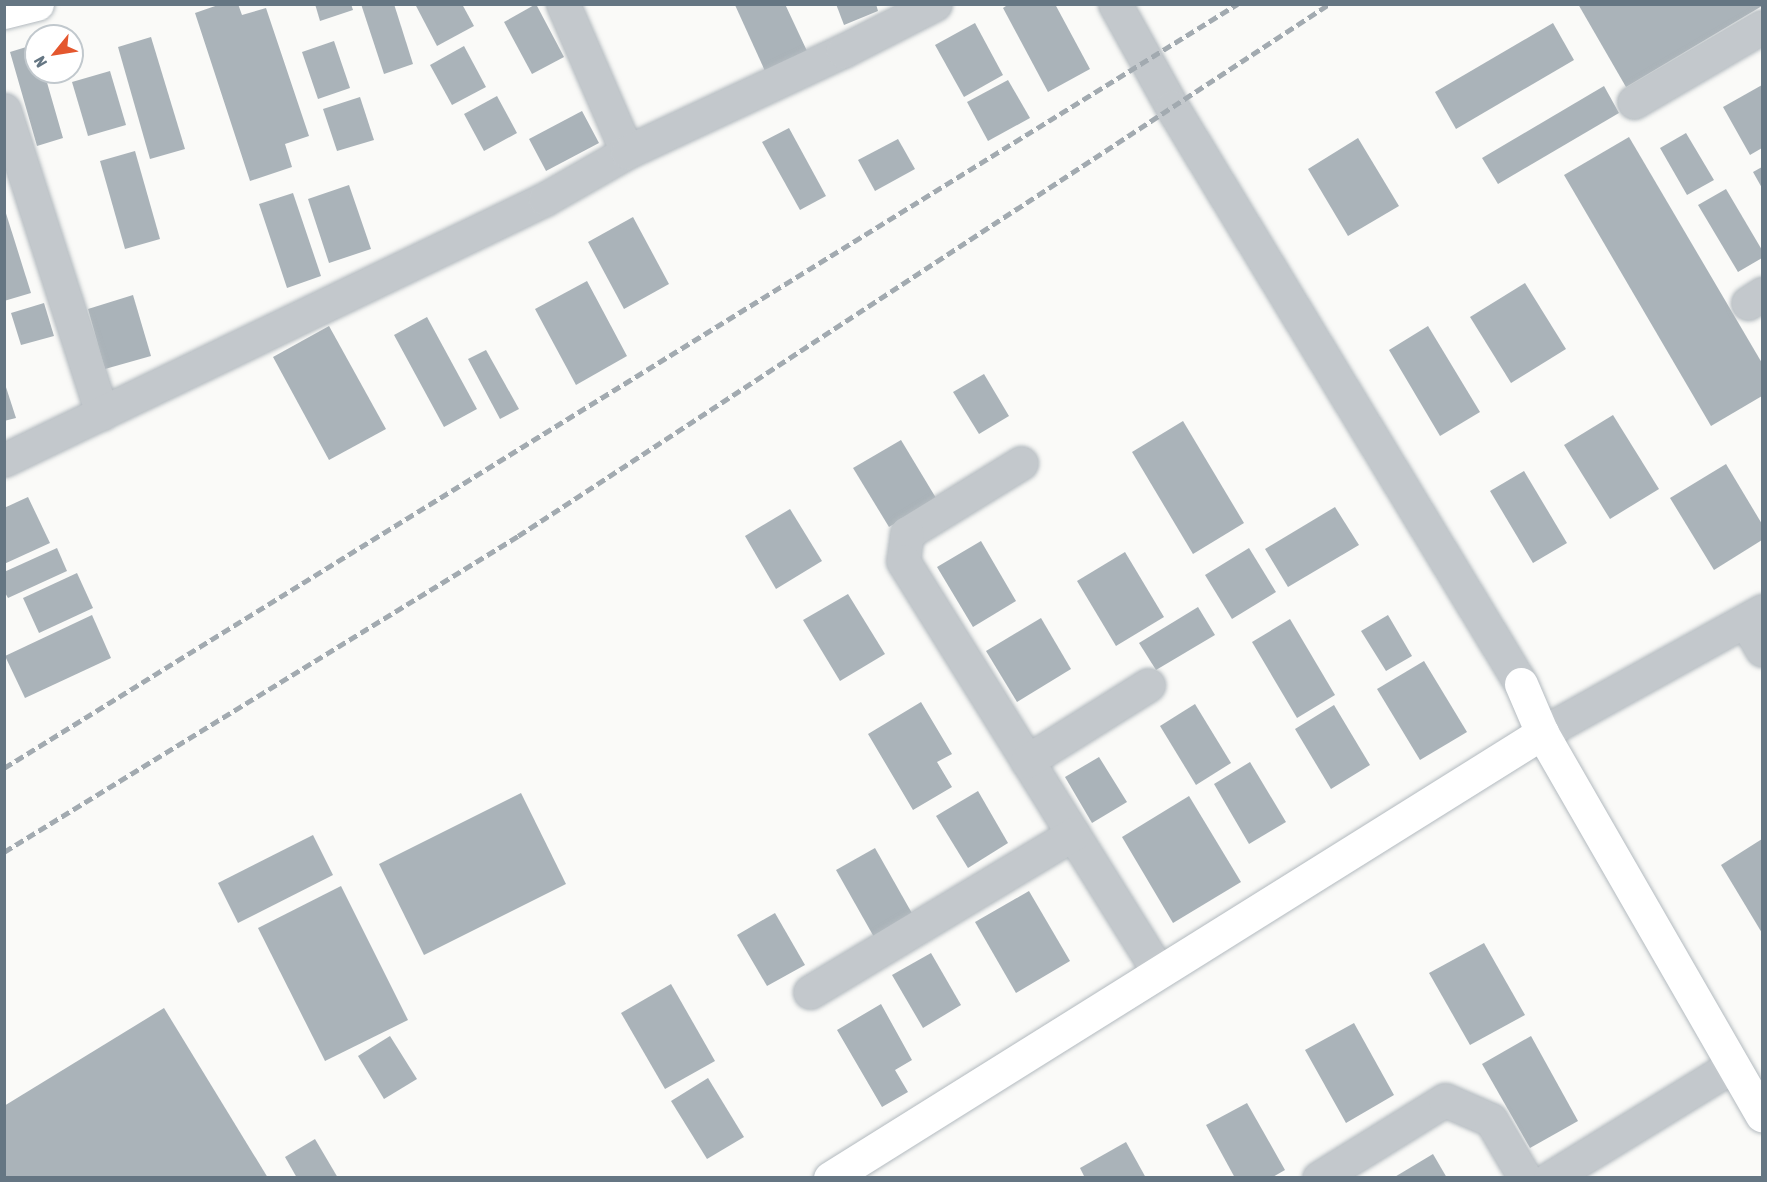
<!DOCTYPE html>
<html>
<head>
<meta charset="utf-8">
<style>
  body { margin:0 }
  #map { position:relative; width:1767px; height:1182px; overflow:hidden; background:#fafaf8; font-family:"Asap Condensed",sans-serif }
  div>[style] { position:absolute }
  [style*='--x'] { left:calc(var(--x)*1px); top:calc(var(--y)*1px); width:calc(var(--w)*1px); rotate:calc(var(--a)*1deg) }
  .building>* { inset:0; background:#aab3b9 }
  .roads { filter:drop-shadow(0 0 2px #b3babf) drop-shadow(0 0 2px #b3babf) }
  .street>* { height:33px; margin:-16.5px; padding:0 16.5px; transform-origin:16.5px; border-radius:16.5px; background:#c3c8cc }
  .secondary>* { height:33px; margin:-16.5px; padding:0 16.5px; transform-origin:16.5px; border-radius:16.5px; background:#fff }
  .primary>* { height:33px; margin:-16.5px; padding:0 16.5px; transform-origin:16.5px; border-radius:16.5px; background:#fff }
  .rail>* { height:4.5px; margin-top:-2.25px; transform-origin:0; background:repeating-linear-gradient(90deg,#a2aab0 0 9px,transparent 0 13.5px) }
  span { translate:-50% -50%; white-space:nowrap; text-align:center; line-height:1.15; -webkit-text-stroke:6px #fff; paint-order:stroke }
  .frame { position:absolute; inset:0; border:6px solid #657683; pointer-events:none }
  .north { position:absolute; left:24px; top:24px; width:60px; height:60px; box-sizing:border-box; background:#fff; border:2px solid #c1c8cd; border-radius:50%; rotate:240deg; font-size:16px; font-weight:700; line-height:24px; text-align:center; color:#657683 }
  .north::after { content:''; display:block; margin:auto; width:21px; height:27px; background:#e4572e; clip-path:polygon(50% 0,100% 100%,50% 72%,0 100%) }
</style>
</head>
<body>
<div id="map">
  <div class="building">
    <div style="clip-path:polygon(221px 4px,238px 4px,242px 15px,266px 8px,309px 136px,285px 144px,292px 167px,250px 181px,195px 13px)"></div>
    <div style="clip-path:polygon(315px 4px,351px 4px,353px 10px,320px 21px)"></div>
    <div style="clip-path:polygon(361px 4px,394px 4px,413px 64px,384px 74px)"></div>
    <div style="clip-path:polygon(415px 4px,462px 4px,474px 26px,437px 46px)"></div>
    <div style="clip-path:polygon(536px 4px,564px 57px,532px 74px,504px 22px)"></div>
    <div style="clip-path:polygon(785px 4px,807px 51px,765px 71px,735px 5px)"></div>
    <div style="clip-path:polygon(836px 4px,876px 4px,878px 11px,844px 25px)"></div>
    <div style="clip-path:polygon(1009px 4px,1055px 4px,1090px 69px,1048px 92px,1003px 8px)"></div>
    <div style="clip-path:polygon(1578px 4px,1762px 4px,1762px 6px,1626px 87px)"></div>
    <div style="clip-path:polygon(975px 23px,1003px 75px,964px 97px,935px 45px)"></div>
    <div style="clip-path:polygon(1553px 23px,1574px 60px,1456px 129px,1435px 92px)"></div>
    <div style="clip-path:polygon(151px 37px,185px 149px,150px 159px,118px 47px)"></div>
    <div style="clip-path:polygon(334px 41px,350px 88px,318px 99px,302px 52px)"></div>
    <div style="clip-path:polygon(36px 44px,36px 72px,44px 72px,63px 138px,37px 146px,10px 52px)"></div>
    <div style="clip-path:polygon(464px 46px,486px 87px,452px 105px,430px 65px)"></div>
    <div style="clip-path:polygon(110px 71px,126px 125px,88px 136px,72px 82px)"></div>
    <div style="clip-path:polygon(1008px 80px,1030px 118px,988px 141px,967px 102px)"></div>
    <div style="clip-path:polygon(1762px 85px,1762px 148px,1750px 155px,1723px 107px)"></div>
    <div style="clip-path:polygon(1604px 86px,1619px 113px,1498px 184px,1482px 158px)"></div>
    <div style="clip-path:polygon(497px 96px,517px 133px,484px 151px,464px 114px)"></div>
    <div style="clip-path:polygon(360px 97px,374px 140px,337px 151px,323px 109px)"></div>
    <div style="clip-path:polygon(582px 111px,599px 143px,546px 171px,529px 139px)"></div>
    <div style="clip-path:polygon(789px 128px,826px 196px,800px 210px,762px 142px)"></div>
    <div style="clip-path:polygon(1686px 133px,1714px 180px,1687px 195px,1660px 148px)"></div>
    <div style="clip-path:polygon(1629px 137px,1762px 363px,1762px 396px,1711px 426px,1564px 175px)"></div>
    <div style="clip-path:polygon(1358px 138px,1399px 206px,1348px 236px,1308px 169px)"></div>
    <div style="clip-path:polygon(898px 139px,915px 169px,875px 191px,858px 160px)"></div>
    <div style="clip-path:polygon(135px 151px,160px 239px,125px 249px,100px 161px)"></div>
    <div style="clip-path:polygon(1762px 167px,1762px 188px,1753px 172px)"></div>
    <div style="clip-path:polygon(349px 185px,371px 249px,329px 263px,308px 199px)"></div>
    <div style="clip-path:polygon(1726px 189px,1762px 250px,1762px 258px,1738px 272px,1698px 205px)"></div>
    <div style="clip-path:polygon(293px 193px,321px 276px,287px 288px,259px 204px)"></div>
    <div style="clip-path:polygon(4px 207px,31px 293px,4px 301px)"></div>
    <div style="clip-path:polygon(633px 217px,669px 284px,624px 309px,588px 242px)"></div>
    <div style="clip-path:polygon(587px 281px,627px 356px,576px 385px,535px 309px)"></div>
    <div style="clip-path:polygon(1525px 283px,1566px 349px,1511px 383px,1470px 317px)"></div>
    <div style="clip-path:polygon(133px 295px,151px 356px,105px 369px,88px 309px)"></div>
    <div style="clip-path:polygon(44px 303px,54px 336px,21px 345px,11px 313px)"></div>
    <div style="clip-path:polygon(427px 317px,477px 409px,444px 427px,394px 335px)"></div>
    <div style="clip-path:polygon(329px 326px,386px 429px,329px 460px,273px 357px)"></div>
    <div style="clip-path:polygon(1428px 326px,1480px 412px,1440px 436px,1389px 350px)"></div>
    <div style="clip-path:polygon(486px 350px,519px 409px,500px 419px,468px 359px)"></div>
    <div style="clip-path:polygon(984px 374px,1009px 416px,979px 434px,953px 392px)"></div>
    <div style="clip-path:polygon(4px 381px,16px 418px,4px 421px)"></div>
    <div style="clip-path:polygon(1613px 415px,1659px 489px,1610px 519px,1564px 445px)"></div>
    <div style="clip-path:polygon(1183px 421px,1244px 523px,1193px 554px,1132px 452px)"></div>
    <div style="clip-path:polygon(901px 440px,936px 498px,889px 527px,853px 468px)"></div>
    <div style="clip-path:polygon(1726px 464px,1762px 524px,1762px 540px,1714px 570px,1670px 498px)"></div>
    <div style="clip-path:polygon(1524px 471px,1567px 543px,1533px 563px,1490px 491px)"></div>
    <div style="clip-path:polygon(28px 497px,50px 543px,4px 564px,4px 508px)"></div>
    <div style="clip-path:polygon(1335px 507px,1359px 545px,1288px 587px,1265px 549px)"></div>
    <div style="clip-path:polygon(790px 509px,822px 561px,776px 589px,745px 536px)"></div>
    <div style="clip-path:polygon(981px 541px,1016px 601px,973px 627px,937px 567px)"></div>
    <div style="clip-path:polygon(57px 548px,67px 571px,8px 598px,4px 591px,4px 572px)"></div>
    <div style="clip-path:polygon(1249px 548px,1276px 592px,1232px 619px,1205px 575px)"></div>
    <div style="clip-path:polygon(1125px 552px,1164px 617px,1116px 646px,1077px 581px)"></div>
    <div style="clip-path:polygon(77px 573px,93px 608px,39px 633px,23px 598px)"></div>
    <div style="clip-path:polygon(848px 594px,885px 654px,840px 681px,803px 620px)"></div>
    <div style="clip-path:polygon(1198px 607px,1215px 635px,1156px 670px,1139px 643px)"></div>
    <div style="clip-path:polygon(92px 615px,111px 658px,25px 698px,5px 656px)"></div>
    <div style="clip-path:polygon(1388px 615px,1412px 656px,1386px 671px,1361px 631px)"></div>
    <div style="clip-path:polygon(1041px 618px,1071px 669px,1017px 702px,986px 651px)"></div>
    <div style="clip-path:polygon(1290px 619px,1335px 695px,1297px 718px,1252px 642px)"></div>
    <div style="clip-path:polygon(1424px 661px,1467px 732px,1420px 760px,1377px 689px)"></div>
    <div style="clip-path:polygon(921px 702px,952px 754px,937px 762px,952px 787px,913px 810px,868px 734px)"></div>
    <div style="clip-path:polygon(1195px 704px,1231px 763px,1196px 785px,1160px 726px)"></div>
    <div style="clip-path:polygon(1334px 705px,1370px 765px,1331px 789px,1295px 729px)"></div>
    <div style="clip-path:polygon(1099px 757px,1127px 802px,1092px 823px,1065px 777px)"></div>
    <div style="clip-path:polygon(1250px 762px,1286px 822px,1249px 844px,1214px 784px)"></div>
    <div style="clip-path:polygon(978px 791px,1008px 843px,968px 868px,936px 816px)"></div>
    <div style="clip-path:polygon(521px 793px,566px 884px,424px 955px,379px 864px)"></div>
    <div style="clip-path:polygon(1189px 796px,1241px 882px,1173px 923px,1122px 837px)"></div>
    <div style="clip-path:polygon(313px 835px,333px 875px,238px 923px,218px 883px)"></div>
    <div style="clip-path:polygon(1762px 839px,1762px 933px,1721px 865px)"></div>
    <div style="clip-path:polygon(875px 848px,913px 915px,874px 937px,836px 870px)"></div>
    <div style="clip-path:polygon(341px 886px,408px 1020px,325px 1061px,258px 928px)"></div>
    <div style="clip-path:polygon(1029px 891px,1070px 961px,1016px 993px,975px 922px)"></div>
    <div style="clip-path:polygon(775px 913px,805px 965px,767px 986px,737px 935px)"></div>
    <div style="clip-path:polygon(1484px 943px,1525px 1015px,1470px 1045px,1429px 973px)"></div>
    <div style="clip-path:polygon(931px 953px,961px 1005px,923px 1028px,892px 975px)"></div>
    <div style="clip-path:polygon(671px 984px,715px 1061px,665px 1089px,621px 1013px)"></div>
    <div style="clip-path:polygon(881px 1004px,912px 1060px,895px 1070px,908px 1092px,882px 1107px,837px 1030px)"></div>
    <div style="clip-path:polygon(164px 1008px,268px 1178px,4px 1178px,4px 1106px)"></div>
    <div style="clip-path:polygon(1354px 1023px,1394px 1095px,1346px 1123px,1305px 1050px)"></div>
    <div style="clip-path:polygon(390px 1036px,417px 1079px,384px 1099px,358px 1056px)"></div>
    <div style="clip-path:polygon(1531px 1036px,1578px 1121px,1530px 1148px,1482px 1064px)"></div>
    <div style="clip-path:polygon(708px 1078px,744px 1137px,707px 1159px,671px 1101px)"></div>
    <div style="clip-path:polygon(1247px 1103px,1285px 1170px,1271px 1178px,1235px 1178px,1206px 1125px)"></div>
    <div style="clip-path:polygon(315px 1139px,338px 1178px,297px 1178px,285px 1157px)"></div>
    <div style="clip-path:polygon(1126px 1142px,1146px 1178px,1085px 1178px,1080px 1168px)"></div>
    <div style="clip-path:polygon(1433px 1154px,1447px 1178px,1393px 1178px)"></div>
  </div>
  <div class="roads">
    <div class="street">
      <div style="--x:563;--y:4;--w:161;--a:66.6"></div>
      <div style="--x:1115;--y:4;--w:118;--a:61"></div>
      <div style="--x:1172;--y:107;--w:674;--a:58.83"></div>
      <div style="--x:1634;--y:102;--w:148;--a:-30.4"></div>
      <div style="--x:4;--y:110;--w:319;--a:72.1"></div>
      <div style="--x:1748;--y:303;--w:17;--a:-33"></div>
      <div style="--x:4;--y:460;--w:601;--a:-25.75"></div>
      <div style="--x:545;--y:199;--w:95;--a:-29.8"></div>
      <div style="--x:627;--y:152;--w:238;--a:-25.1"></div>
      <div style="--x:843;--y:51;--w:103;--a:-27.1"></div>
      <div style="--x:1021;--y:463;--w:134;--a:148.4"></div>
      <div style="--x:907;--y:533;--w:28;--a:98"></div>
      <div style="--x:903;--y:561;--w:483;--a:58.1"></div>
      <div style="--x:1746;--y:622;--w:32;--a:60"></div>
      <div style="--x:1542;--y:733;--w:252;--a:-29"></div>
      <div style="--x:1027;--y:761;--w:143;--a:-32.1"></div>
      <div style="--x:810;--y:992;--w:307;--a:-31"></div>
      <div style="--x:1319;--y:1178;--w:148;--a:-31.8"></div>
      <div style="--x:1445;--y:1100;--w:50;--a:23.5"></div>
      <div style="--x:1491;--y:1120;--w:67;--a:59.6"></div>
      <div style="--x:1550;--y:1178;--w:214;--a:-31.6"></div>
    </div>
    <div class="secondary">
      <div style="--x:1521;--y:684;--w:53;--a:66.8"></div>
      <div style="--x:1542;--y:733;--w:441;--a:60.1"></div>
      <div style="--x:830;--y:1178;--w:840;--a:-32.01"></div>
    </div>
    <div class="primary">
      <div style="--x:4;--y:12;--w:34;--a:-14"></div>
    </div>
  </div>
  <div class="rail">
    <div style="--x:4;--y:768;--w:1451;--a:-31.78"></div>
    <div style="--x:4;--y:852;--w:603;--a:-31.58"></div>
    <div style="--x:518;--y:536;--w:970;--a:-33.26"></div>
  </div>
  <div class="frame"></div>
  <div class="north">N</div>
</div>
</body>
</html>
